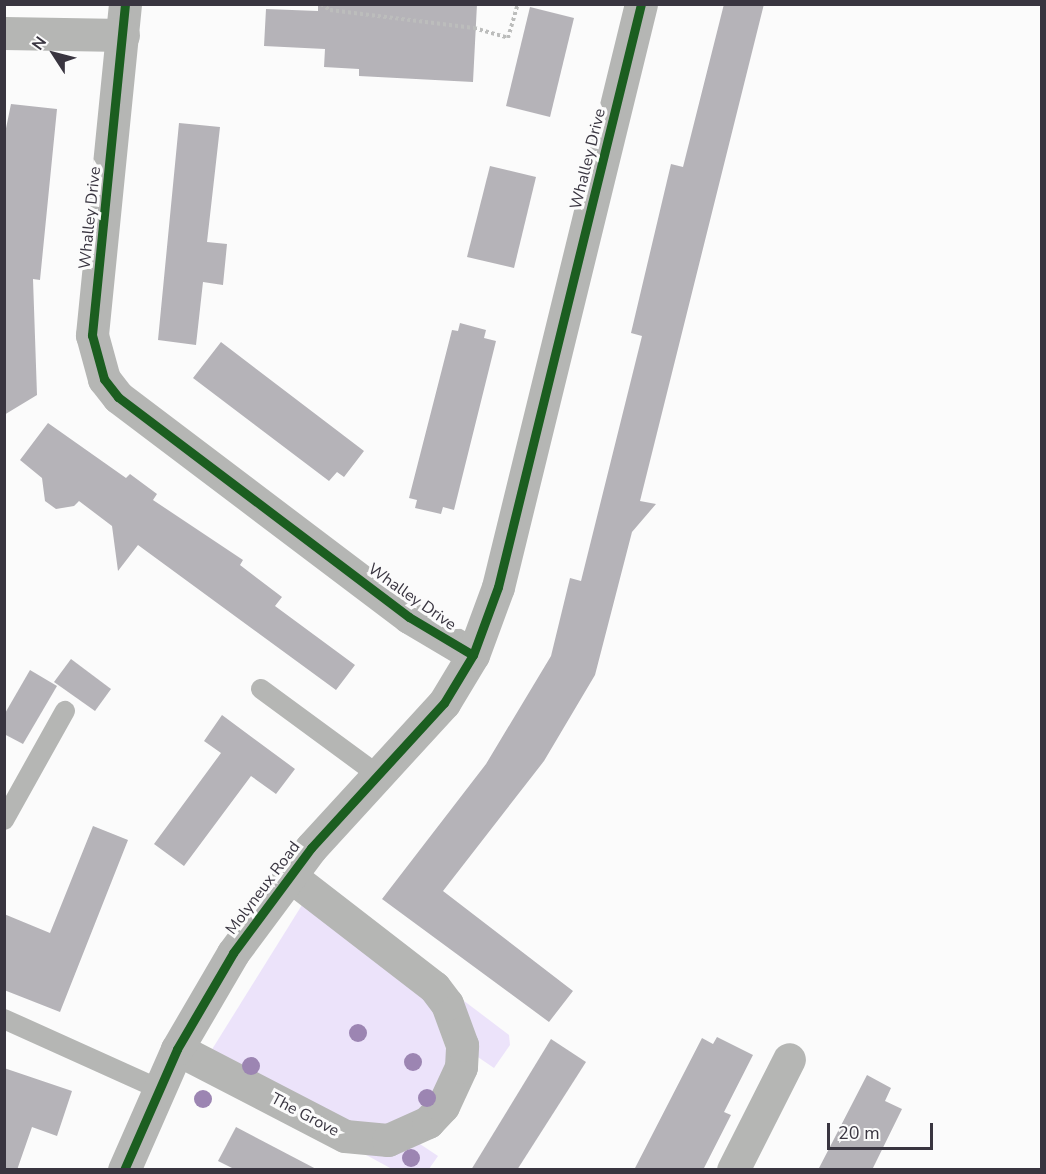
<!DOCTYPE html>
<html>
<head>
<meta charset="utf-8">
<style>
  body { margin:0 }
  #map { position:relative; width:1046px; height:1174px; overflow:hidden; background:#fbfbfb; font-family:"Nunito Sans",sans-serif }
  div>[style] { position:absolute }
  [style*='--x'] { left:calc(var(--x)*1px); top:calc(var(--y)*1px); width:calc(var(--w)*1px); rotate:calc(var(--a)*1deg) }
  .green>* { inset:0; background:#ece3fa }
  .building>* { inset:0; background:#b5b3b8 }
  .path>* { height:4px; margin-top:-2px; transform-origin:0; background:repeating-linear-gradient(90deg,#bcbdbc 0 3px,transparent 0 6px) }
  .lane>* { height:20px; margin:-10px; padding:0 10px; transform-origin:10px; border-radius:10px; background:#b5b6b4 }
  .street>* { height:33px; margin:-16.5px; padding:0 16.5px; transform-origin:16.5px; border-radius:16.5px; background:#b5b6b4 }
  .cycleway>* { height:9px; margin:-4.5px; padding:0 4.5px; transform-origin:4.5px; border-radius:4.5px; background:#1b5e20 }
  .trees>* { width:18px; height:18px; margin:-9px; border-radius:50%; background:#9c85b2 }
  span { translate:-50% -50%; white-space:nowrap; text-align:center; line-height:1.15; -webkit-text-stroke:6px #fbfbfb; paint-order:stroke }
  .street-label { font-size:16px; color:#393540 }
  .frame { position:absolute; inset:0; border:6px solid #393540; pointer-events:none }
  .north { position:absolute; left:24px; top:24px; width:60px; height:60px; -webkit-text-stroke:4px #fbfbfb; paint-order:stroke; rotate:306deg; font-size:16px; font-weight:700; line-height:24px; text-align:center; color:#393540 }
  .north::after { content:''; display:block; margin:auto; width:21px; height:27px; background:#393540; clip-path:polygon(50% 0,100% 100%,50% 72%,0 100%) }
  .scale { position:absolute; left:827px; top:1123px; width:106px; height:27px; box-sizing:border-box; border:3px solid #393540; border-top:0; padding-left:8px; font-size:18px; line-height:21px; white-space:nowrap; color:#393540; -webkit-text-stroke:4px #fbfbfb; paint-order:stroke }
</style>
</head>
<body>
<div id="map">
  <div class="green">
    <div style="clip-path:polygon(302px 905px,427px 992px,452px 1067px,418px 1118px,360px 1131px,211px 1051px)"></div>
    <div style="clip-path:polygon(451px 991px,509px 1035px,510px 1045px,494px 1068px,469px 1051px)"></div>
    <div style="clip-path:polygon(411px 1138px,438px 1156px,429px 1169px,392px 1169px,346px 1144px)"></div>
  </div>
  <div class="building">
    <div style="clip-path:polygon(318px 4px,477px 4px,473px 82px,359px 76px,359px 69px,324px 67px,325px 49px,264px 46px,266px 9px,318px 11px)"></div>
    <div style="clip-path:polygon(724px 4px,764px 4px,640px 501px,656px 504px,632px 532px,595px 675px,544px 761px,443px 891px,573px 991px,549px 1022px,382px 899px,486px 764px,551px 656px,570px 578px,581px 581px,642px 336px,631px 333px,671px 164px,683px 167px)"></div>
    <div style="clip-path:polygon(530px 7px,574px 18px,550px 117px,506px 106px)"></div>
    <div style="clip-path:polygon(11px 104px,57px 109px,40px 280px,33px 279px,37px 395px,4px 415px,4px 138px)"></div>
    <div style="clip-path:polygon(179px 123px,220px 127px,207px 242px,227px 244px,223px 285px,203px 282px,196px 345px,158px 340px)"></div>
    <div style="clip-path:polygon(490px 166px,536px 177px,514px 268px,467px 257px)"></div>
    <div style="clip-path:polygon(460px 323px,486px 330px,484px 338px,496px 341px,454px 510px,443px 507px,441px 514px,415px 508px,417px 500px,409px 498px,452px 330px,458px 331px)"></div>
    <div style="clip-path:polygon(221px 342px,364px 451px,344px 477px,337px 472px,329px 481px,193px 378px)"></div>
    <div style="clip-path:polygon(48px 423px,126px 478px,130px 474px,157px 494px,153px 500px,243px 560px,240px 565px,282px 597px,275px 606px,355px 665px,336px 690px,138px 545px,118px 571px,112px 526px,79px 501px,74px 506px,56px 509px,45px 501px,42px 478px,20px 460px)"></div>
    <div style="clip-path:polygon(71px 659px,111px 689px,95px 711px,54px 682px)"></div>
    <div style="clip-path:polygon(30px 670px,57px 686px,23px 744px,4px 734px,4px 715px)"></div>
    <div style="clip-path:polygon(222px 715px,295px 769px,276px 794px,251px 776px,184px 866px,154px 844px,221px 753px,204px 741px)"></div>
    <div style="clip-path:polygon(93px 826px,128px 840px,60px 1012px,4px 990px,4px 914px,50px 933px)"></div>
    <div style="clip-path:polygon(717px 1037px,753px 1055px,724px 1112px,731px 1115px,703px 1170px,634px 1170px,702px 1038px,713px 1044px)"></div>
    <div style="clip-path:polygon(551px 1039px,586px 1062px,517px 1170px,471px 1170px)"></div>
    <div style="clip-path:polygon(4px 1068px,72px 1091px,57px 1136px,32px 1127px,17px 1170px,4px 1170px)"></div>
    <div style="clip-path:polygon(867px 1075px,891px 1088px,885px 1101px,902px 1109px,872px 1170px,818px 1170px)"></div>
    <div style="clip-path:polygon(236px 1127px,318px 1170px,234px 1169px,218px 1161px)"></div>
  </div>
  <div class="path">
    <div style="--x:321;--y:4;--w:11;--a:34"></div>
    <div style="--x:330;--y:10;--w:145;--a:7.1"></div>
    <div style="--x:474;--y:28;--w:35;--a:16"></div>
    <div style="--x:508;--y:38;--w:35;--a:-74"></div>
  </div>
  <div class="lane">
    <div style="--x:261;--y:689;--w:145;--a:36.3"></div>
    <div style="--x:4;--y:820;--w:125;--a:-60.8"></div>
    <div style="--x:4;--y:1019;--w:168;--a:24.3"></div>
  </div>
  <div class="street">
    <div style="--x:125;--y:4;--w:333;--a:95.7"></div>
    <div style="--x:92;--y:335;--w:46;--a:74.7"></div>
    <div style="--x:104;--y:379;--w:23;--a:52"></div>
    <div style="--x:118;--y:397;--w:365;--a:37.1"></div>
    <div style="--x:409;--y:617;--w:74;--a:30.7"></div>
    <div style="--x:4;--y:33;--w:119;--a:1"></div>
    <div style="--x:177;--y:1049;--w:189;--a:27.4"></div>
    <div style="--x:345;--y:1136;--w:43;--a:5.3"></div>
    <div style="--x:388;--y:1140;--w:44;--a:-24.2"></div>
    <div style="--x:428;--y:1122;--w:22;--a:-47"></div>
    <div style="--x:443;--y:1106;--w:43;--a:-65.2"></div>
    <div style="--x:461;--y:1067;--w:22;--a:-87"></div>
    <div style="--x:462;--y:1045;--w:44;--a:-110.1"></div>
    <div style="--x:447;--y:1004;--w:21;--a:-127"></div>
    <div style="--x:434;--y:987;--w:183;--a:-142.3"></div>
    <div style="--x:124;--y:1170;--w:132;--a:-66.3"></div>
    <div style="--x:177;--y:1049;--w:111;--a:-59.7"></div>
    <div style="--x:233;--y:953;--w:131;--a:-53.4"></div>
    <div style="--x:311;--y:848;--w:197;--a:-47.5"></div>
    <div style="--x:444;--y:703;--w:56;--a:-58.9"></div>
    <div style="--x:473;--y:655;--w:72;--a:-69.8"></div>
    <div style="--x:498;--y:587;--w:600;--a:-76.22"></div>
    <div style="--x:733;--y:1170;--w:124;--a:-63.2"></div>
  </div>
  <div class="cycleway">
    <div style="--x:125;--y:4;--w:333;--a:95.7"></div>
    <div style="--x:92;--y:335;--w:46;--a:74.7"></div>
    <div style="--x:104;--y:379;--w:23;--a:52"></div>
    <div style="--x:118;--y:397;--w:365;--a:37.1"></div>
    <div style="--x:409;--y:617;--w:74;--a:30.7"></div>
    <div style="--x:124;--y:1170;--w:132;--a:-66.3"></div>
    <div style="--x:177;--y:1049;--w:111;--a:-59.7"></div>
    <div style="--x:233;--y:953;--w:131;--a:-53.4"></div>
    <div style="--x:311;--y:848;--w:197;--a:-47.5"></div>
    <div style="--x:444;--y:703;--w:56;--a:-58.9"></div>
    <div style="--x:473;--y:655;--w:72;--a:-69.8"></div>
    <div style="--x:498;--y:587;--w:600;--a:-76.22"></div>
  </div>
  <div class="trees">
    <div style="left:358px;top:1033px"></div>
    <div style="left:413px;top:1062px"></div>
    <div style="left:251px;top:1066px"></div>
    <div style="left:427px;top:1098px"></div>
    <div style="left:203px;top:1099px"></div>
    <div style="left:411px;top:1158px"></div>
  </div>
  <div class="street-label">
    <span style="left:588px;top:159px;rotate:-76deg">Whalley Drive</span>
    <span style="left:90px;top:218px;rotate:-84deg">Whalley Drive</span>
    <span style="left:412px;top:597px;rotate:35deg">Whalley Drive</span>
    <span style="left:263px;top:888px;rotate:-53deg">Molyneux Road</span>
    <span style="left:305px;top:1115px;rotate:28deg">The Grove</span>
  </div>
  <div class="frame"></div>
  <div class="north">N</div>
  <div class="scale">20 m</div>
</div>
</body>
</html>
